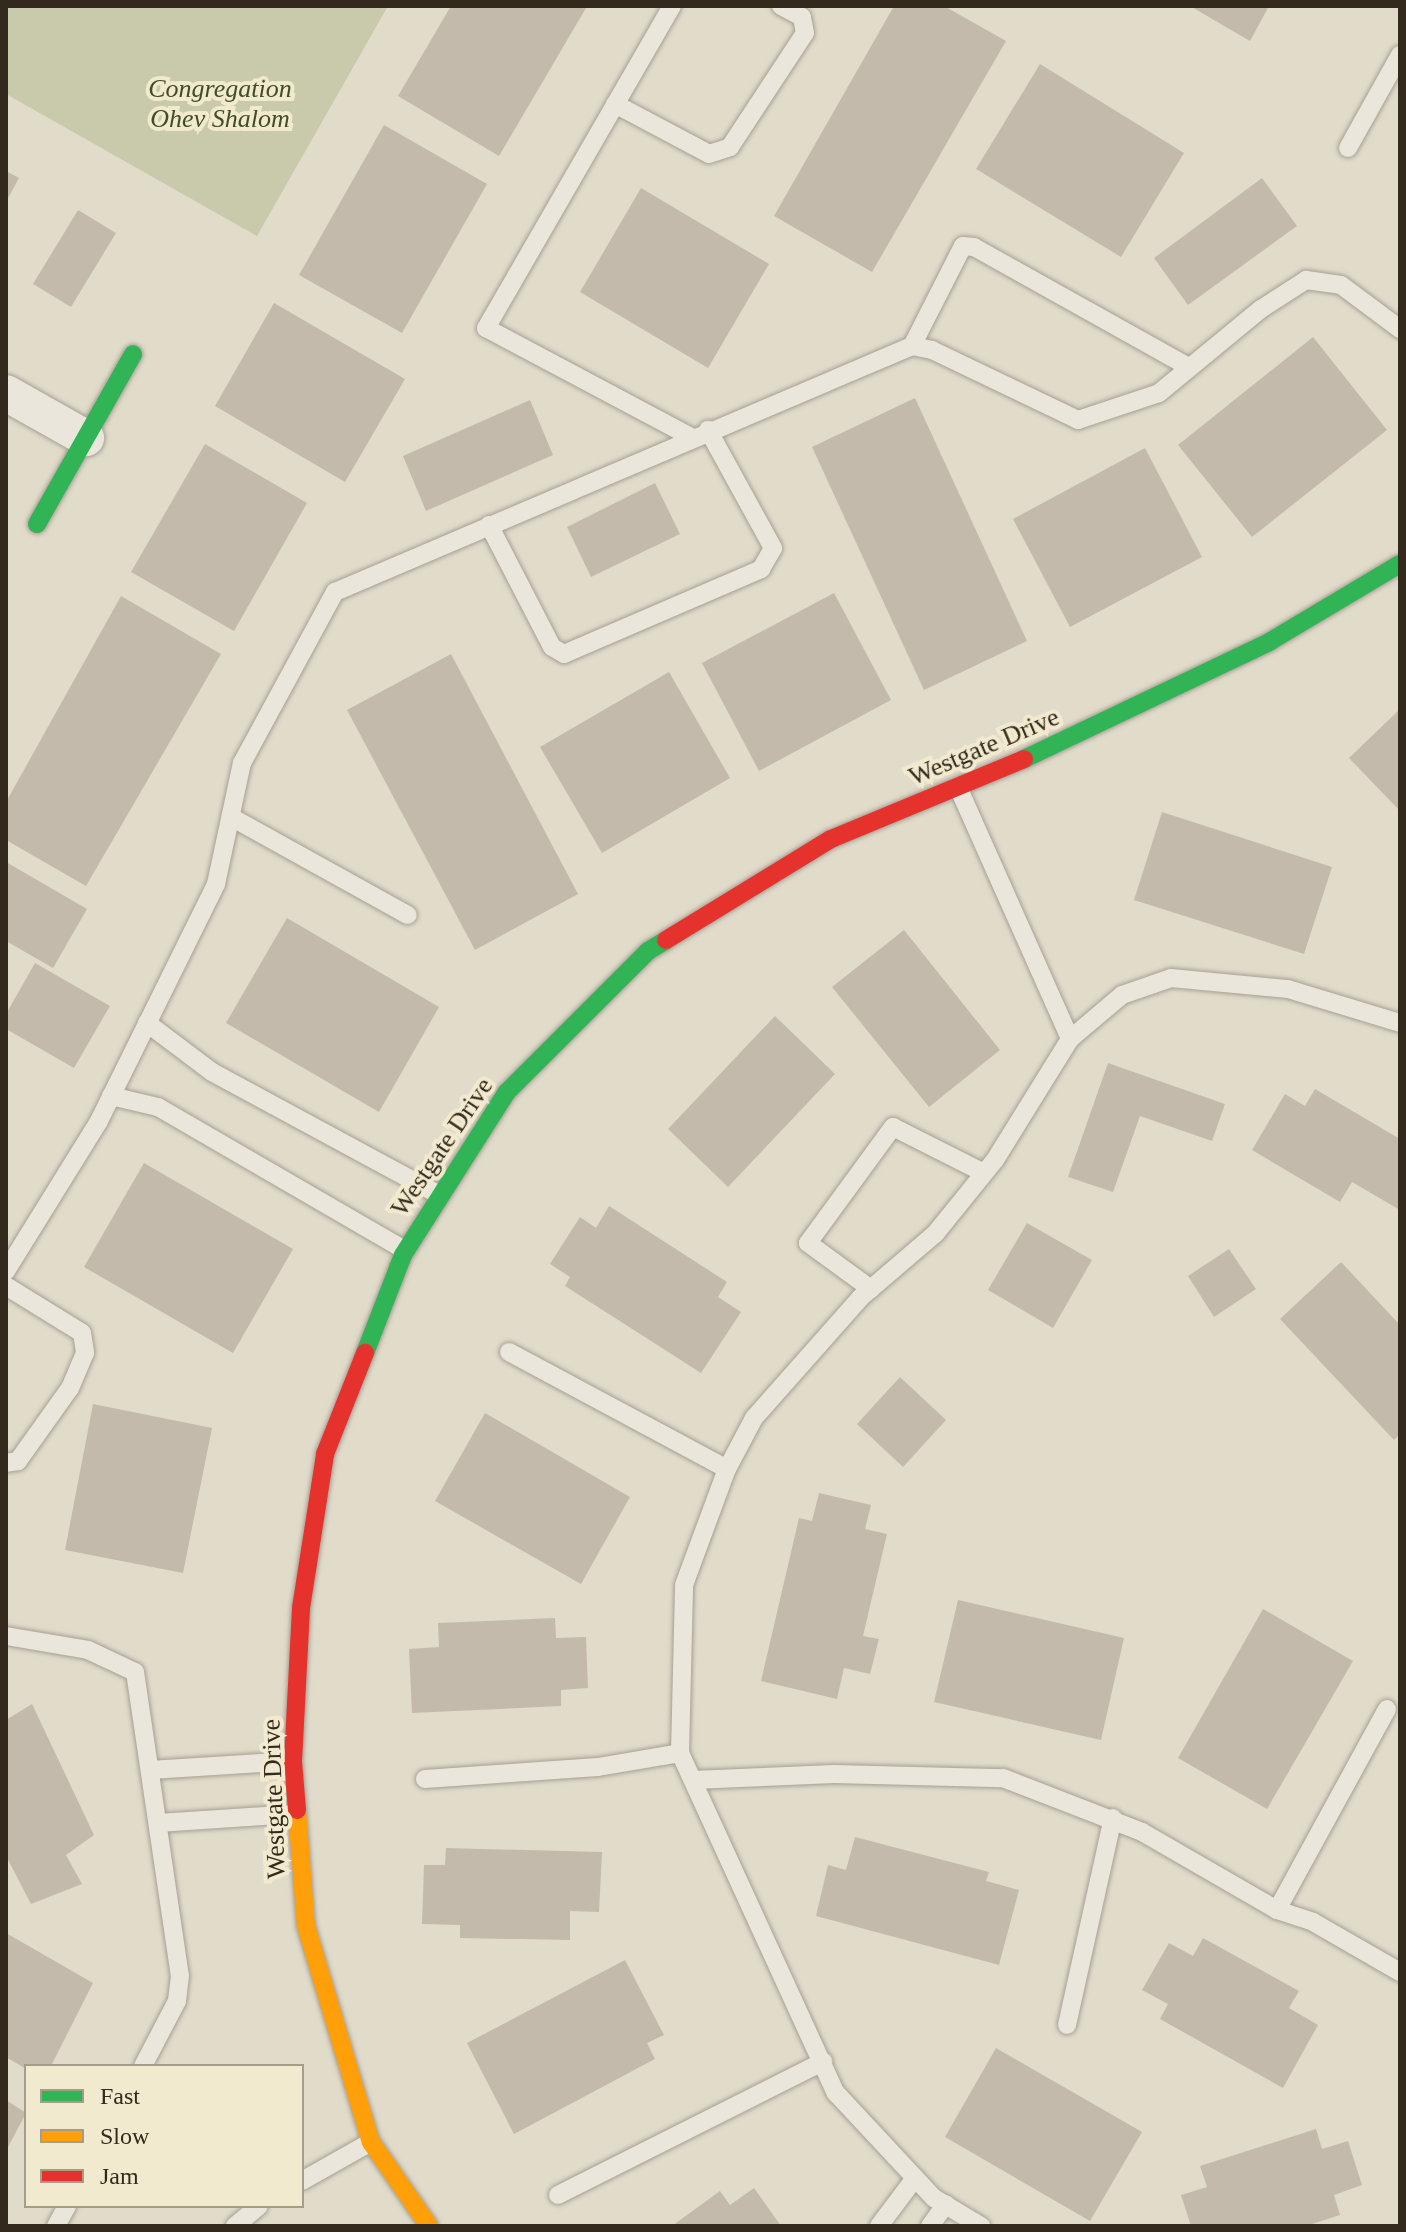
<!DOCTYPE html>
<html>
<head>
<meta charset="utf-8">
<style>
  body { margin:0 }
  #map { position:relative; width:1406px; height:2232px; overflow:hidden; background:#e1dbca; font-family:"Times New Roman",serif }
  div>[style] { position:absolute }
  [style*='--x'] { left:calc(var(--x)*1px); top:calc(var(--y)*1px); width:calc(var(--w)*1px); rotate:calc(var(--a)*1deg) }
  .cemetery>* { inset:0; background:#c9caac }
  .building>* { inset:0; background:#c4baab }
  .roads { filter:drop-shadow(0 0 2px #a6a094) drop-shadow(0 0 2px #a6a094) }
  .lane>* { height:18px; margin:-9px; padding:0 9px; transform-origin:9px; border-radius:9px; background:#eae6db }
  .street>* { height:36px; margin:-18px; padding:0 18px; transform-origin:18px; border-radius:18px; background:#eae6db }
  .fast>* { height:18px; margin:-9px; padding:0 9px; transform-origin:9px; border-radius:9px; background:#30b455 }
  .slow>* { height:18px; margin:-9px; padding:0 9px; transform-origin:9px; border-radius:9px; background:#ff9f0a }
  .jam>* { height:18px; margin:-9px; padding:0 9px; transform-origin:9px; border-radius:9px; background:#e5322d }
  span { translate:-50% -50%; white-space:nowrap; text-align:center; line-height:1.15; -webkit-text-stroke:8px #f2eacf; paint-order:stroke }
  .park-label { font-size:26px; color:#414e25; font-style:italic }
  .street-label { font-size:26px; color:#33291d }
  .frame { position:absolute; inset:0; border:8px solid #33291d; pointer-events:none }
  .legend { position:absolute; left:24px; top:2064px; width:280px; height:144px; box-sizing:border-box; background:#f2eacf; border:2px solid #a69d88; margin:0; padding:10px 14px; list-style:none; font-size:24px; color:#33291d }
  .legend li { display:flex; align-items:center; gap:16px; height:40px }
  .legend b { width:40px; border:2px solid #a69d88 }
</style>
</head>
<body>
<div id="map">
  <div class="cemetery">
    <div style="clip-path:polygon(6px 6px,388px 6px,257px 236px,6px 94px)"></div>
  </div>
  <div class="building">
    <div style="clip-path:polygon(451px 6px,586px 8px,499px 156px,398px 96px)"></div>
    <div style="clip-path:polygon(894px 6px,944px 6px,1006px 41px,872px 272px,774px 216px)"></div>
    <div style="clip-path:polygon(1190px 6px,1269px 6px,1250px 41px)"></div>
    <div style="clip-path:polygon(1040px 64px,1184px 153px,1121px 257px,976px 169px)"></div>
    <div style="clip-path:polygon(384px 125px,487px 184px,402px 333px,299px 275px)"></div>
    <div style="clip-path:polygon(6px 171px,19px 178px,6px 202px)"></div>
    <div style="clip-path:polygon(1262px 178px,1297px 226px,1188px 305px,1154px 258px)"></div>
    <div style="clip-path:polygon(641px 188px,769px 264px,708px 368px,580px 292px)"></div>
    <div style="clip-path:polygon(78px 210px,116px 233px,71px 307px,33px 284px)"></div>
    <div style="clip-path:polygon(274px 303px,405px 379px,345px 482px,215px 406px)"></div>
    <div style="clip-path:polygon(1313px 337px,1387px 430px,1252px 537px,1178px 445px)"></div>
    <div style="clip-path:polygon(915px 398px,1027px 641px,924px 690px,812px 447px)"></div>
    <div style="clip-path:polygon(530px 400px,553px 455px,426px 511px,403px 456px)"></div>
    <div style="clip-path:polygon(205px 444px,307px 503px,234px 631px,131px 572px)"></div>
    <div style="clip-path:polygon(1145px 448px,1202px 557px,1070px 627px,1013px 519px)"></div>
    <div style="clip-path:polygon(655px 483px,680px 534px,591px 577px,567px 527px)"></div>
    <div style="clip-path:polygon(834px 593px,891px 700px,759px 771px,702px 663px)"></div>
    <div style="clip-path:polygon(121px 596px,221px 654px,86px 886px,6px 840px,6px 802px)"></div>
    <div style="clip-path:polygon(451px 654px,578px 894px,475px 950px,347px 710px)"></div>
    <div style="clip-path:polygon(669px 672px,730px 778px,602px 853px,540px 747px)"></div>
    <div style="clip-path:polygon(1400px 709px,1400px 811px,1349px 758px)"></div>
    <div style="clip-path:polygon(1162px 812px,1332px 867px,1304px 954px,1134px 900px)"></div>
    <div style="clip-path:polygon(6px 862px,87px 909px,53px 968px,6px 941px)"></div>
    <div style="clip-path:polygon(287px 918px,439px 1007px,379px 1112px,226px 1023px)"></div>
    <div style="clip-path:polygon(904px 930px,1000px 1050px,929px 1107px,832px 987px)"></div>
    <div style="clip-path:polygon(35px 963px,110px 1006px,74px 1068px,6px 1029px,6px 1014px)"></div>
    <div style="clip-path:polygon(775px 1016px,835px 1074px,728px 1187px,668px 1129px)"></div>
    <div style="clip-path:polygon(1108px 1063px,1225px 1104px,1212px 1141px,1140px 1116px,1113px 1192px,1068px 1177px)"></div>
    <div style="clip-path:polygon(1315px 1089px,1400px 1139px,1400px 1210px,1352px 1182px,1340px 1202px,1252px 1150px,1285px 1094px,1305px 1106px)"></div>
    <div style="clip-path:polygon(144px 1163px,293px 1249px,233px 1353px,84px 1267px)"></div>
    <div style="clip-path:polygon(609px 1206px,727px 1282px,718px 1297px,741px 1312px,701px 1373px,565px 1286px,570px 1277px,550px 1264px,580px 1217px,596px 1228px)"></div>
    <div style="clip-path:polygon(1027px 1223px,1092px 1260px,1053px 1328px,988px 1290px)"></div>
    <div style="clip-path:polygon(1229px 1249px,1256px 1289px,1214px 1317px,1188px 1276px)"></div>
    <div style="clip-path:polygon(1341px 1262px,1400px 1325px,1400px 1434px,1394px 1440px,1280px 1319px)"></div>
    <div style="clip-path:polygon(900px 1377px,946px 1420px,903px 1467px,857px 1424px)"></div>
    <div style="clip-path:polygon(93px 1404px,212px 1428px,183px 1573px,65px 1550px)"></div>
    <div style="clip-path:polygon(485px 1413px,630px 1497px,581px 1584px,435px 1501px)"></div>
    <div style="clip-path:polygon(819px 1493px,871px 1505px,865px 1529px,887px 1534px,863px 1636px,879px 1639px,870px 1674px,844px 1668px,837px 1699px,761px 1681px,799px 1518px,812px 1521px)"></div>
    <div style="clip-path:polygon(958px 1600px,1124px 1638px,1101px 1740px,934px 1702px)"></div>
    <div style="clip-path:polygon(1263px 1609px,1353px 1661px,1267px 1809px,1178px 1758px)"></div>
    <div style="clip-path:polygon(555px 1618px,556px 1638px,586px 1637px,588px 1688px,561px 1690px,561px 1706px,412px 1713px,409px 1649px,439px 1647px,438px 1623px)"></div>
    <div style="clip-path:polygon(32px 1704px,94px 1835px,66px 1855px,82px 1884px,31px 1904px,6px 1856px,6px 1720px)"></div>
    <div style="clip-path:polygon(855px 1837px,989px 1872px,986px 1881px,1019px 1890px,999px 1965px,816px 1916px,828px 1865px,846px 1870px)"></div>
    <div style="clip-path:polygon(446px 1848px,602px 1852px,599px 1912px,570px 1911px,570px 1940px,460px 1938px,460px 1925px,422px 1924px,424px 1865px,445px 1865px)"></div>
    <div style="clip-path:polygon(6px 1933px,93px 1983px,51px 2066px,26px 2069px,6px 2057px)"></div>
    <div style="clip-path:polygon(1203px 1938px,1299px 1991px,1289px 2008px,1318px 2025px,1283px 2088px,1160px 2019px,1168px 2004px,1142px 1990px,1169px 1943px,1193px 1956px)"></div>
    <div style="clip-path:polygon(625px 1960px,664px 2035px,647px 2043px,655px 2059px,514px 2134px,467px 2043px)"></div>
    <div style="clip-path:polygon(996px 2048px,1142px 2132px,1090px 2221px,945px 2137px)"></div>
    <div style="clip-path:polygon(6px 2100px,26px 2113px,6px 2151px)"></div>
    <div style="clip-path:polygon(1316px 2129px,1322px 2149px,1348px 2141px,1362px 2185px,1334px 2195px,1340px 2215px,1306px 2226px,1191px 2226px,1181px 2195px,1207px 2187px,1200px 2166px)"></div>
    <div style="clip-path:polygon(754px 2188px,781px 2226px,672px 2226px,720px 2191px,730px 2205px)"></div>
  </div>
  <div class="roads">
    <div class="lane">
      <div style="--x:672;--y:6;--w:372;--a:120"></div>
      <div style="--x:486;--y:328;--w:232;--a:28"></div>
      <div style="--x:615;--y:104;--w:106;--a:28"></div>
      <div style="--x:709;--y:154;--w:22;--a:-18"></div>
      <div style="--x:730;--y:147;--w:136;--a:-56.7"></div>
      <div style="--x:805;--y:33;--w:16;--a:-101"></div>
      <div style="--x:802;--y:17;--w:24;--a:-152"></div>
      <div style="--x:1348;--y:148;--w:107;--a:-60.8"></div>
      <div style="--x:912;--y:346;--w:112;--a:-63"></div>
      <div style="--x:963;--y:246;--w:11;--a:5"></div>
      <div style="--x:974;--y:247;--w:246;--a:29.2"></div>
      <div style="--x:489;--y:525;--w:137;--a:62.7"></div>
      <div style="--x:552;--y:647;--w:14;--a:30"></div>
      <div style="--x:564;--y:654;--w:215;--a:-23.3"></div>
      <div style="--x:761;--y:569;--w:24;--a:-60"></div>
      <div style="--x:773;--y:548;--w:135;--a:-118.8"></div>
      <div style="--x:958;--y:787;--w:276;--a:66"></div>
      <div style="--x:231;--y:817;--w:202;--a:29"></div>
      <div style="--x:147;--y:1023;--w:81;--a:37"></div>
      <div style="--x:212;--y:1072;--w:257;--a:28.4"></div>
      <div style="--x:111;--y:1096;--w:48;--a:13.2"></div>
      <div style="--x:158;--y:1107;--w:285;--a:30.1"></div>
      <div style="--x:6;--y:1271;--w:176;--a:-58.2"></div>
      <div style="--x:99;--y:1121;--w:264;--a:-63.7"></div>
      <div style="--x:216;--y:884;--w:124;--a:-77.9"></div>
      <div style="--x:242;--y:763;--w:195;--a:-61.5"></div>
      <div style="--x:335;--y:592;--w:627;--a:-23.09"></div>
      <div style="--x:912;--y:346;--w:20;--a:11"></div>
      <div style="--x:932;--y:350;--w:162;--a:25.6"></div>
      <div style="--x:1078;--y:420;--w:85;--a:-18.4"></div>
      <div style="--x:1159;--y:393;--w:132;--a:-39.5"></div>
      <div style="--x:1261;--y:309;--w:54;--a:-32.8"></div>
      <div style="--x:1306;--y:280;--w:35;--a:8"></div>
      <div style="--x:1341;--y:285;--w:74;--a:36.7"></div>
      <div style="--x:6;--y:1286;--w:89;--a:31.7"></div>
      <div style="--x:82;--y:1333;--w:20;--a:81"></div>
      <div style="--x:85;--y:1353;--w:38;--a:113"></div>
      <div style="--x:70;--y:1388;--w:90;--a:125.5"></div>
      <div style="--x:18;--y:1461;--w:12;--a:171"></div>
      <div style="--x:871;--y:1289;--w:78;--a:-143.9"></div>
      <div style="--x:808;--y:1243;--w:144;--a:-53.8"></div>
      <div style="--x:893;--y:1127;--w:102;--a:26.8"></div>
      <div style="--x:509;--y:1352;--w:247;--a:28.2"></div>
      <div style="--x:6;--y:1636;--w:83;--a:9.7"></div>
      <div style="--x:88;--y:1650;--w:52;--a:25.1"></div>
      <div style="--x:135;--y:1672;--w:307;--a:81.6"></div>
      <div style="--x:180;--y:1976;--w:25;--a:97"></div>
      <div style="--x:177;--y:2001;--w:73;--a:117.6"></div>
      <div style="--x:680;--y:1753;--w:374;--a:65.4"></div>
      <div style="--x:836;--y:2093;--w:144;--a:47"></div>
      <div style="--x:934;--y:2198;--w:55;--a:30.8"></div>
      <div style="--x:150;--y:1770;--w:143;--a:-3.6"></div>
      <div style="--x:425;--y:1779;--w:173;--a:-4"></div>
      <div style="--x:598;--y:1767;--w:83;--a:-9.7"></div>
      <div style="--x:680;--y:1753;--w:168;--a:-88.6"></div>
      <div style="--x:684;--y:1585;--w:124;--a:-69.7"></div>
      <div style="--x:727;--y:1469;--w:58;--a:-62.1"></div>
      <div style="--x:754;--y:1418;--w:160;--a:-48.5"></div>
      <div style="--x:860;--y:1298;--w:99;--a:-40.5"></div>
      <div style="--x:935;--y:1234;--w:95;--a:-51"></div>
      <div style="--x:995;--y:1160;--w:142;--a:-58.2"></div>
      <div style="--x:1070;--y:1039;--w:68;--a:-40.2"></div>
      <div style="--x:1122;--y:995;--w:52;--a:-19.1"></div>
      <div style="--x:1171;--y:978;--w:118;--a:5.4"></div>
      <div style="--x:1288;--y:989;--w:117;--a:16.9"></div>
      <div style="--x:693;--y:1780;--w:141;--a:-2.4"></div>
      <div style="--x:834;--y:1774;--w:169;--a:1.4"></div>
      <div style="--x:1003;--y:1778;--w:149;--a:21.2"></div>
      <div style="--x:1142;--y:1832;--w:156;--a:30"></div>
      <div style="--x:1277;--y:1910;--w:38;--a:18"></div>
      <div style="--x:1313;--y:1922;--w:100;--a:29.9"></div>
      <div style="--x:159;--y:1823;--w:136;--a:-3.8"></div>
      <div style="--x:1277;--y:1910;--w:229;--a:-61.3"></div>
      <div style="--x:1067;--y:2025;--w:212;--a:-77.5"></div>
      <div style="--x:302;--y:2181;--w:79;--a:-29.5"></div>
      <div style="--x:558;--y:2195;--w:297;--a:-26.7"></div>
      <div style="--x:56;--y:2226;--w:23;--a:-61"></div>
      <div style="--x:235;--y:2226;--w:31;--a:-40"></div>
      <div style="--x:879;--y:2226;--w:60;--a:-53.1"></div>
      <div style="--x:930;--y:2226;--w:27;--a:-54"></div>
    </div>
    <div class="street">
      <div style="--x:6;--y:393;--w:92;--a:29.4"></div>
    </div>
    <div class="fast">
      <div style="--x:37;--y:524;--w:195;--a:-60.5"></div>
      <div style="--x:1024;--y:759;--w:272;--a:-25.5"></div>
      <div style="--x:1269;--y:642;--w:152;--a:-30.8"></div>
      <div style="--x:365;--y:1353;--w:105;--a:-68.8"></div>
      <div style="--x:403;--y:1255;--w:193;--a:-57.5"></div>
      <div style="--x:507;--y:1092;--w:199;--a:-45"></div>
      <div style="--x:648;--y:951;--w:21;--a:-31"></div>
    </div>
    <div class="slow">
      <div style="--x:297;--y:1810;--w:116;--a:85.6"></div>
      <div style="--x:306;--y:1926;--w:226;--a:73.3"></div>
      <div style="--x:371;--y:2142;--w:102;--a:55.4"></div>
    </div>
    <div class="jam">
      <div style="--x:666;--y:940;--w:193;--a:-31.5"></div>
      <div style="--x:831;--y:839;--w:209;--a:-22.5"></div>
      <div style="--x:297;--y:1810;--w:49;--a:-94.7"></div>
      <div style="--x:293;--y:1761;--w:153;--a:-87"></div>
      <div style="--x:301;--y:1608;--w:156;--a:-81.1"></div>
      <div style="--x:325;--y:1454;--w:109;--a:-68.4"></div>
    </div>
  </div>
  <div class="park-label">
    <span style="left:220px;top:104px">Congregation<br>Ohev Shalom</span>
  </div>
  <div class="street-label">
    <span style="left:984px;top:747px;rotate:-23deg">Westgate Drive</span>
    <span style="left:442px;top:1147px;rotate:-56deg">Westgate Drive</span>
    <span style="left:274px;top:1799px;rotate:-92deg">Westgate Drive</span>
  </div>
  <div class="frame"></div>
  <ul class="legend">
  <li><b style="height:10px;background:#30b455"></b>Fast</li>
  <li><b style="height:10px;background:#ff9f0a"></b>Slow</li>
  <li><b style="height:10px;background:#e5322d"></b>Jam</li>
  </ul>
</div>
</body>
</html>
